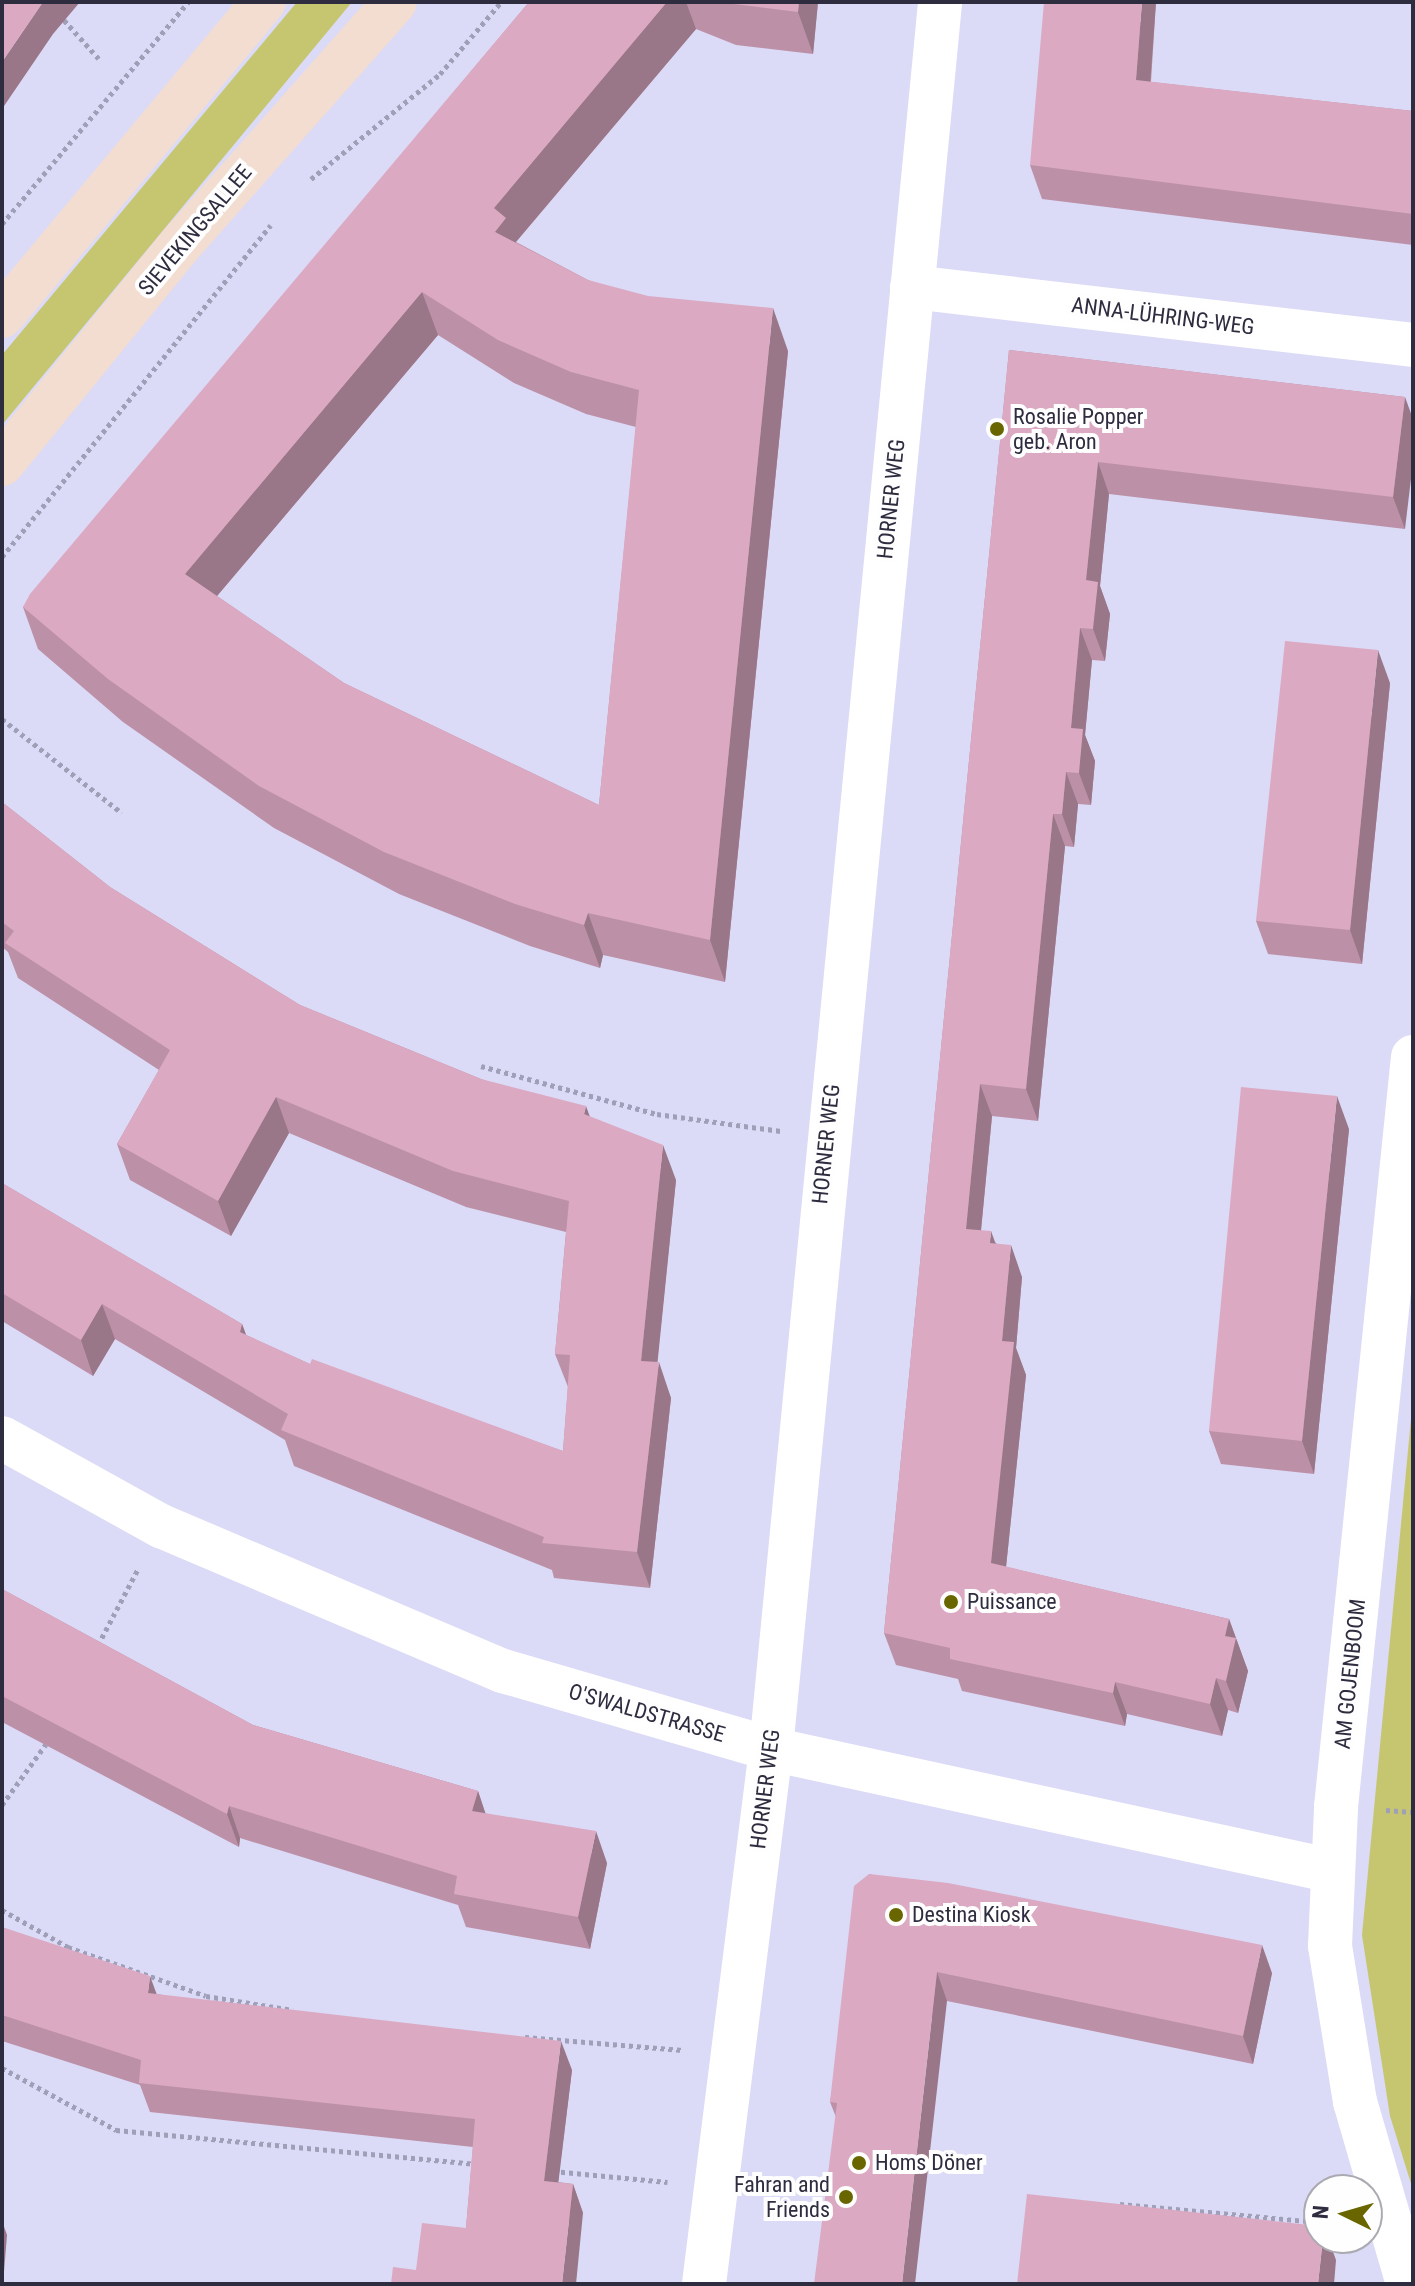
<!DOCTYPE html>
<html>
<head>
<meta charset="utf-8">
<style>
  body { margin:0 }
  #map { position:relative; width:1415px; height:2286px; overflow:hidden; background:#dbdaf7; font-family:"Roboto Condensed",sans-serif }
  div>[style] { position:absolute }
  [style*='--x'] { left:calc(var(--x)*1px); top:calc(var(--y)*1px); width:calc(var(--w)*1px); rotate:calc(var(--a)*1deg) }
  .green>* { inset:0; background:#c6c671 }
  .path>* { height:5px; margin-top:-2.5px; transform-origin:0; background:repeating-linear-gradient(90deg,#a09fb8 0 4px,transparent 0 8px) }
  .minor>* { height:44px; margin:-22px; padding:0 22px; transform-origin:22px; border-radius:22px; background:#fff }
  .secondary>* { height:44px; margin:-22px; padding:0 22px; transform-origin:22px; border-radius:22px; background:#f3ddd1 }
  .wall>* { inset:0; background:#bc91a7 }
  .shaded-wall>* { inset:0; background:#997688 }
  .building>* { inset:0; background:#dba9c2 }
  .dots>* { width:22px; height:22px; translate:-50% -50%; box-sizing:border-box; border:4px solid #fefefe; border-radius:50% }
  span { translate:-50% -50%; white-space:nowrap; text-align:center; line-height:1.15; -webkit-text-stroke:8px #fefefe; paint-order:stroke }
  .street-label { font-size:22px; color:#2e2c3f }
  .poi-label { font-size:22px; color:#2e2c3f }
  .left { translate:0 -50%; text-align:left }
  .right { translate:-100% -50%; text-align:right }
  .frame { position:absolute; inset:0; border:4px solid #2e2c3f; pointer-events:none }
  .north { position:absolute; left:1303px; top:2174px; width:80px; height:80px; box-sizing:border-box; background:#fefefe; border:2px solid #abaab2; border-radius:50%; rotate:275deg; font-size:22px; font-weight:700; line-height:32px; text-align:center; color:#2e2c3f }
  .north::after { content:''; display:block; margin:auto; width:28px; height:36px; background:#696600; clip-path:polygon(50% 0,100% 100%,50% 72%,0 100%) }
</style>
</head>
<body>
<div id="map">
  <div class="green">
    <div style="clip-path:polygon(297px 2px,352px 2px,2px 425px,2px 355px)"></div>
    <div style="clip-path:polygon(1413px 1398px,1413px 2190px,1390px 2116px,1362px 1935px)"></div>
  </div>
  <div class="path">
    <div style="--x:64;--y:20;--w:52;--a:48.1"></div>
    <div style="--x:311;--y:179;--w:166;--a:-39.1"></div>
    <div style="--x:440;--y:74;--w:94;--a:-49.7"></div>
    <div style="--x:2;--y:224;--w:290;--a:-50"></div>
    <div style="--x:2;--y:557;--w:427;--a:-51"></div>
    <div style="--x:2;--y:719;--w:152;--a:38.1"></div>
    <div style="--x:481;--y:1066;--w:182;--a:15.3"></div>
    <div style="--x:657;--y:1114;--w:125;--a:7.8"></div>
    <div style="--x:98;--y:1645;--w:86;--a:-62.2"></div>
    <div style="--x:2;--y:1805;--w:75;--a:-54.2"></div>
    <div style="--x:1386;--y:1810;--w:27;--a:4"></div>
    <div style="--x:2;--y:1910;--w:76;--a:29.3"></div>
    <div style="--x:68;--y:1947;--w:146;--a:19.5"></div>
    <div style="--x:206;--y:1996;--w:88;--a:9.1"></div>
    <div style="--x:525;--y:2037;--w:158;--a:4.7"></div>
    <div style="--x:2;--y:2068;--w:130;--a:28.5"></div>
    <div style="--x:116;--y:2130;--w:362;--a:5.4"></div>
    <div style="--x:553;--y:2171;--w:115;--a:5.5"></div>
    <div style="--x:1120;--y:2204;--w:200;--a:5.2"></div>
  </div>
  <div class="minor">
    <div style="--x:912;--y:287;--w:504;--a:6.6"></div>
    <div style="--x:2;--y:1438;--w:182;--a:29"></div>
    <div style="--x:161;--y:1526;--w:371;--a:23"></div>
    <div style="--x:503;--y:1671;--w:279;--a:16.2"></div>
    <div style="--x:771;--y:1749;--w:575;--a:12.25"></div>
    <div style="--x:704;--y:2284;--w:539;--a:-82.86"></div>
    <div style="--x:771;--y:1749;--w:1755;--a:-84.47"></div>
    <div style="--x:1408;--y:2284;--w:190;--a:-106.2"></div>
    <div style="--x:1355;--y:2102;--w:158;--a:-99.1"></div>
    <div style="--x:1330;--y:1946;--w:139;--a:-87.5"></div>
    <div style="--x:1336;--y:1807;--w:754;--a:-84.14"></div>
  </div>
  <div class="secondary">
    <div style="--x:2;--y:316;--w:409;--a:-50.2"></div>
    <div style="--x:2;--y:464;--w:282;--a:-50.9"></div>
    <div style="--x:180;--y:245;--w:324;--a:-48.5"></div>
  </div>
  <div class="wall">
    <div style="clip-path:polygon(evenodd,529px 2px,818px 2px,813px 54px,736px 45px,696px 29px,516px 242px,588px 280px,788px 351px,725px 982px,603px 955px,600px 968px,530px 946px,399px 894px,274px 828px,123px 722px,38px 649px,23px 607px,529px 2px,438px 335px,514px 383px,586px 414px,636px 427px,599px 805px,344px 683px,217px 596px,438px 335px)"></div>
    <div style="clip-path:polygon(1156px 2px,1151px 82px,1413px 111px,1413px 245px,1042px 199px,1030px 165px)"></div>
    <div style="clip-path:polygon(1009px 350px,1405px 397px,1405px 529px,1109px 494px,1100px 586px,1110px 614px,1105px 661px,1092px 660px,1085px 735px,1095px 761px,1091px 805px,1078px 804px,1074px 847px,1065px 846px,1038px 1121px,992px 1116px,981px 1230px,996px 1243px,1022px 1277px,1016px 1348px,1026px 1375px,1006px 1567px,1229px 1619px,1248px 1671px,1238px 1713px,1228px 1710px,1222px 1736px,1127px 1714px,1125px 1726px,962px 1691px,958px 1679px,896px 1665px,884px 1633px)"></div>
    <div style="clip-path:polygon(1390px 683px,1362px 964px,1268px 954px,1256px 921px)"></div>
    <div style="clip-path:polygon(2px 802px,110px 887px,300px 1005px,481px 1079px,590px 1117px,676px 1180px,657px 1362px,671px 1398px,650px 1588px,554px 1578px,552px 1570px,294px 1466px,285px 1440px,115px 1339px,93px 1376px,2px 1321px,2px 1183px,242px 1324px,246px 1335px,310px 1364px,563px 1451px,568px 1387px,555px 1354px,566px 1232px,466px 1207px,289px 1133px,231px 1236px,130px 1180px,117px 1144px,159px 1070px,18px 978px,8px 952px,2px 947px)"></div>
    <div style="clip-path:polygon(1349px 1129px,1314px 1474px,1221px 1464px,1209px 1431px)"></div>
    <div style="clip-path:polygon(2px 1589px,253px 1725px,478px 1791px,485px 1813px,607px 1863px,590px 1949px,466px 1927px,458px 1905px,240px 1838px,239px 1847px,2px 1722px)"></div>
    <div style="clip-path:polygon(869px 1874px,1272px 1973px,1253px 2064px,947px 2001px,836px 2117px,830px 2102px)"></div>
    <div style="clip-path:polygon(2px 1927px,157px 1994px,572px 2070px,558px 2182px,573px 2184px,583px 2213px,416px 2270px,466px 2228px,473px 2147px,150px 2112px,140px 2085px,2px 2041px)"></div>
  </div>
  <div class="shaded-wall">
    <div style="clip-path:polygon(43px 2px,80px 2px,53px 34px,2px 109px,2px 62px)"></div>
    <div style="clip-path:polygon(667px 2px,686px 2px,696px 29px,515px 243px,495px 232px,494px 208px)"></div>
    <div style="clip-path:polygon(799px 2px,818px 2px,813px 54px,798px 12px)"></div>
    <div style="clip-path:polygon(1142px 2px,1156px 2px,1148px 113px,1136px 80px)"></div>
    <div style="clip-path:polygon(422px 292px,438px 335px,200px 616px,185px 574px)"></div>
    <div style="clip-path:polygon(773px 308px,788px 351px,725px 982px,710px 940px)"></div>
    <div style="clip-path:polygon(1405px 397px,1413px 419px,1413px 462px,1405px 529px,1393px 497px)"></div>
    <div style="clip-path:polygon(1098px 462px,1109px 494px,1100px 586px,1110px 614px,1105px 661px,1093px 629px,1086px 580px)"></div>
    <div style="clip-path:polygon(1080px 628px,1092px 660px,1085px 735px,1095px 761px,1091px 805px,1079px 773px,1071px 728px)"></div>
    <div style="clip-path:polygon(1378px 650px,1390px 683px,1362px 964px,1350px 930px)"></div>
    <div style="clip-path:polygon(1066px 772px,1078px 804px,1074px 847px,1062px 814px)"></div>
    <div style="clip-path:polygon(1053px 814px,1065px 846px,1038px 1121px,1026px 1089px)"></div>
    <div style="clip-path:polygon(588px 913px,603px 955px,600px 968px,584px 925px)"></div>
    <div style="clip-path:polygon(980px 1084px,992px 1116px,978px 1261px,966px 1229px)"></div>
    <div style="clip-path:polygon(1337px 1096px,1349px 1129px,1314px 1474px,1302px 1441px)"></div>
    <div style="clip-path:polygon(276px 1097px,289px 1133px,231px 1236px,218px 1201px)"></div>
    <div style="clip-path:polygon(586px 1106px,599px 1142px,584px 1114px)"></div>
    <div style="clip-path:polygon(663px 1145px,676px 1180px,654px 1397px,641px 1361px)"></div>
    <div style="clip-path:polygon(991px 1231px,1003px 1264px,990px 1243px)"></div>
    <div style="clip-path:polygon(1011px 1245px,1022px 1277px,1016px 1348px,1026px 1375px,1003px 1596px,991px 1563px,1002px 1341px)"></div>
    <div style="clip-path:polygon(102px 1304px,115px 1339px,93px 1376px,81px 1340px)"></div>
    <div style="clip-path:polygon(242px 1324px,255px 1359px,240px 1332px)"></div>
    <div style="clip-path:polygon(659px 1362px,671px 1398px,650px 1588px,637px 1552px)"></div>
    <div style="clip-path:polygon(1229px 1619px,1248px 1671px,1238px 1713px,1226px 1681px,1225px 1636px)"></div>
    <div style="clip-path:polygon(1216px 1678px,1228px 1710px,1222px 1736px,1210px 1704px)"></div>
    <div style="clip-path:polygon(1115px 1682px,1127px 1714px,1125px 1726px,1113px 1693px)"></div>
    <div style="clip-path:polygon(478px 1791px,489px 1824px,472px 1811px)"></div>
    <div style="clip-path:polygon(229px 1806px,240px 1838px,239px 1847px,227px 1814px)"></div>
    <div style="clip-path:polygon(596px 1831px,607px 1863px,590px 1949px,578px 1917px)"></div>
    <div style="clip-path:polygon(1262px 1945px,1272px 1973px,1253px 2064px,1243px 2036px)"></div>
    <div style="clip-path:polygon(937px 1972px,947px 2001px,915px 2284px,902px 2284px)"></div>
    <div style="clip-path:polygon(150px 1976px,161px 2006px,148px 1993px)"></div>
    <div style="clip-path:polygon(561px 2041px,572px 2070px,555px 2210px,544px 2181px)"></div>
    <div style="clip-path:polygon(573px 2184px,583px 2213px,576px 2284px,562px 2284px)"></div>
    <div style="clip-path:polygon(2px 2221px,7px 2235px,3px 2284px,2px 2284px)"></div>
    <div style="clip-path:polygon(1323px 2238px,1328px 2238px,1336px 2260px,1334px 2284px,1318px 2284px)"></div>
  </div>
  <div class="building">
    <div style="clip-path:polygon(2px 2px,43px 2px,2px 62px)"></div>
    <div style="clip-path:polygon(evenodd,529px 2px,667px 2px,494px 208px,506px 218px,495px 232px,588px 280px,648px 296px,773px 308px,710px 940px,588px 913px,584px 925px,515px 904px,384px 852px,259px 786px,108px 679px,23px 607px,30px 594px,529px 2px,422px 292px,498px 340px,571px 372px,639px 390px,599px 805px,344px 683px,185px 574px,422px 292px)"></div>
    <div style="clip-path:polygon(718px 2px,799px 2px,798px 12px)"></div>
    <div style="clip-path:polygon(1044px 2px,1142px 2px,1136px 80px,1413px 111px,1413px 214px,1030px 165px)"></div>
    <div style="clip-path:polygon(1009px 350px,1405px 397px,1393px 497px,1098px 462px,1086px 580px,1098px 582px,1093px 629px,1080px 628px,1071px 728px,1083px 729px,1079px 773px,1066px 772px,1062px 814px,1053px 814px,1026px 1089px,980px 1084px,966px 1229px,991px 1231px,990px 1243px,1011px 1245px,1002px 1341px,1014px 1342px,991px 1563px,1229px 1619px,1225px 1636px,1236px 1638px,1226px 1681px,1216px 1678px,1210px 1704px,1115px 1682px,1113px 1693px,950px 1659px,950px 1648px,884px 1633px)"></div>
    <div style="clip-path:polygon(1285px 641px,1378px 650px,1350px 930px,1256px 921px)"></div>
    <div style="clip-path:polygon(2px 802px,110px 887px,300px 1005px,481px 1079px,586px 1106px,584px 1114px,663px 1145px,641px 1361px,659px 1362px,637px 1552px,542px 1543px,544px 1537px,281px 1430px,288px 1414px,102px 1304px,81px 1340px,2px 1293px,2px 1183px,242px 1324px,240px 1332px,310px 1364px,312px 1359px,563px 1451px,570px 1355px,555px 1354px,569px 1201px,453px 1171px,276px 1097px,218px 1201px,117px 1144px,170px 1050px,5px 943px,14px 931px,2px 922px)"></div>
    <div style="clip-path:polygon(1241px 1087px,1337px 1096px,1302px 1441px,1209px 1431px)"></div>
    <div style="clip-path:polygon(2px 1589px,253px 1725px,478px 1791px,472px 1811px,596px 1831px,578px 1917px,454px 1894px,457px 1876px,229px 1806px,227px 1814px,2px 1696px)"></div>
    <div style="clip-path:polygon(869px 1874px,948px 1883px,1262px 1945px,1243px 2036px,937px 1972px,902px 2284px,814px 2284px,837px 2103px,830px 2102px,854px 1886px)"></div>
    <div style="clip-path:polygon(2px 1927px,150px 1976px,148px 1993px,561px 2041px,544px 2181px,573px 2184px,562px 2284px,391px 2284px,393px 2267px,416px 2270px,422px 2223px,466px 2228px,475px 2119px,139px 2083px,141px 2060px,2px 2015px)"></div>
    <div style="clip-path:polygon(1027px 2194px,1319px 2226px,1319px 2238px,1323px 2238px,1318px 2284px,1017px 2284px)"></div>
  </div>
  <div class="dots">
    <div style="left:997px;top:429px;background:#696600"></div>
    <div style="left:951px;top:1602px;background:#696600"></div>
    <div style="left:896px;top:1915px;background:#696600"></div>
    <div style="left:859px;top:2163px;background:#696600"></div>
    <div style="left:846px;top:2197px;background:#696600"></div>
  </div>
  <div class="street-label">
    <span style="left:195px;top:230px;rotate:-50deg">SIEVEKINGSALLEE</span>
    <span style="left:1163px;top:316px;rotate:7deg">ANNA-LÜHRING-WEG</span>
    <span style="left:891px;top:499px;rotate:-84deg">HORNER WEG</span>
    <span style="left:826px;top:1144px;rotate:-84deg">HORNER WEG</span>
    <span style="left:1350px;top:1674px;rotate:-84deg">AM GOJENBOOM</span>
    <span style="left:647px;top:1713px;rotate:16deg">O'SWALDSTRASSE</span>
    <span style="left:765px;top:1789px;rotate:-83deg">HORNER WEG</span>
  </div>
  <div class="poi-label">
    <span class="left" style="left:1013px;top:429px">Rosalie Popper<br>geb. Aron</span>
    <span class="left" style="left:967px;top:1602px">Puissance</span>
    <span class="left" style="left:912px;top:1915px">Destina Kiosk</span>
    <span class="left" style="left:875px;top:2163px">Homs Döner</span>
    <span class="right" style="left:830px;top:2197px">Fahran and<br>Friends</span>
  </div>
  <div class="frame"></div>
  <div class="north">N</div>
</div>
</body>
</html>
